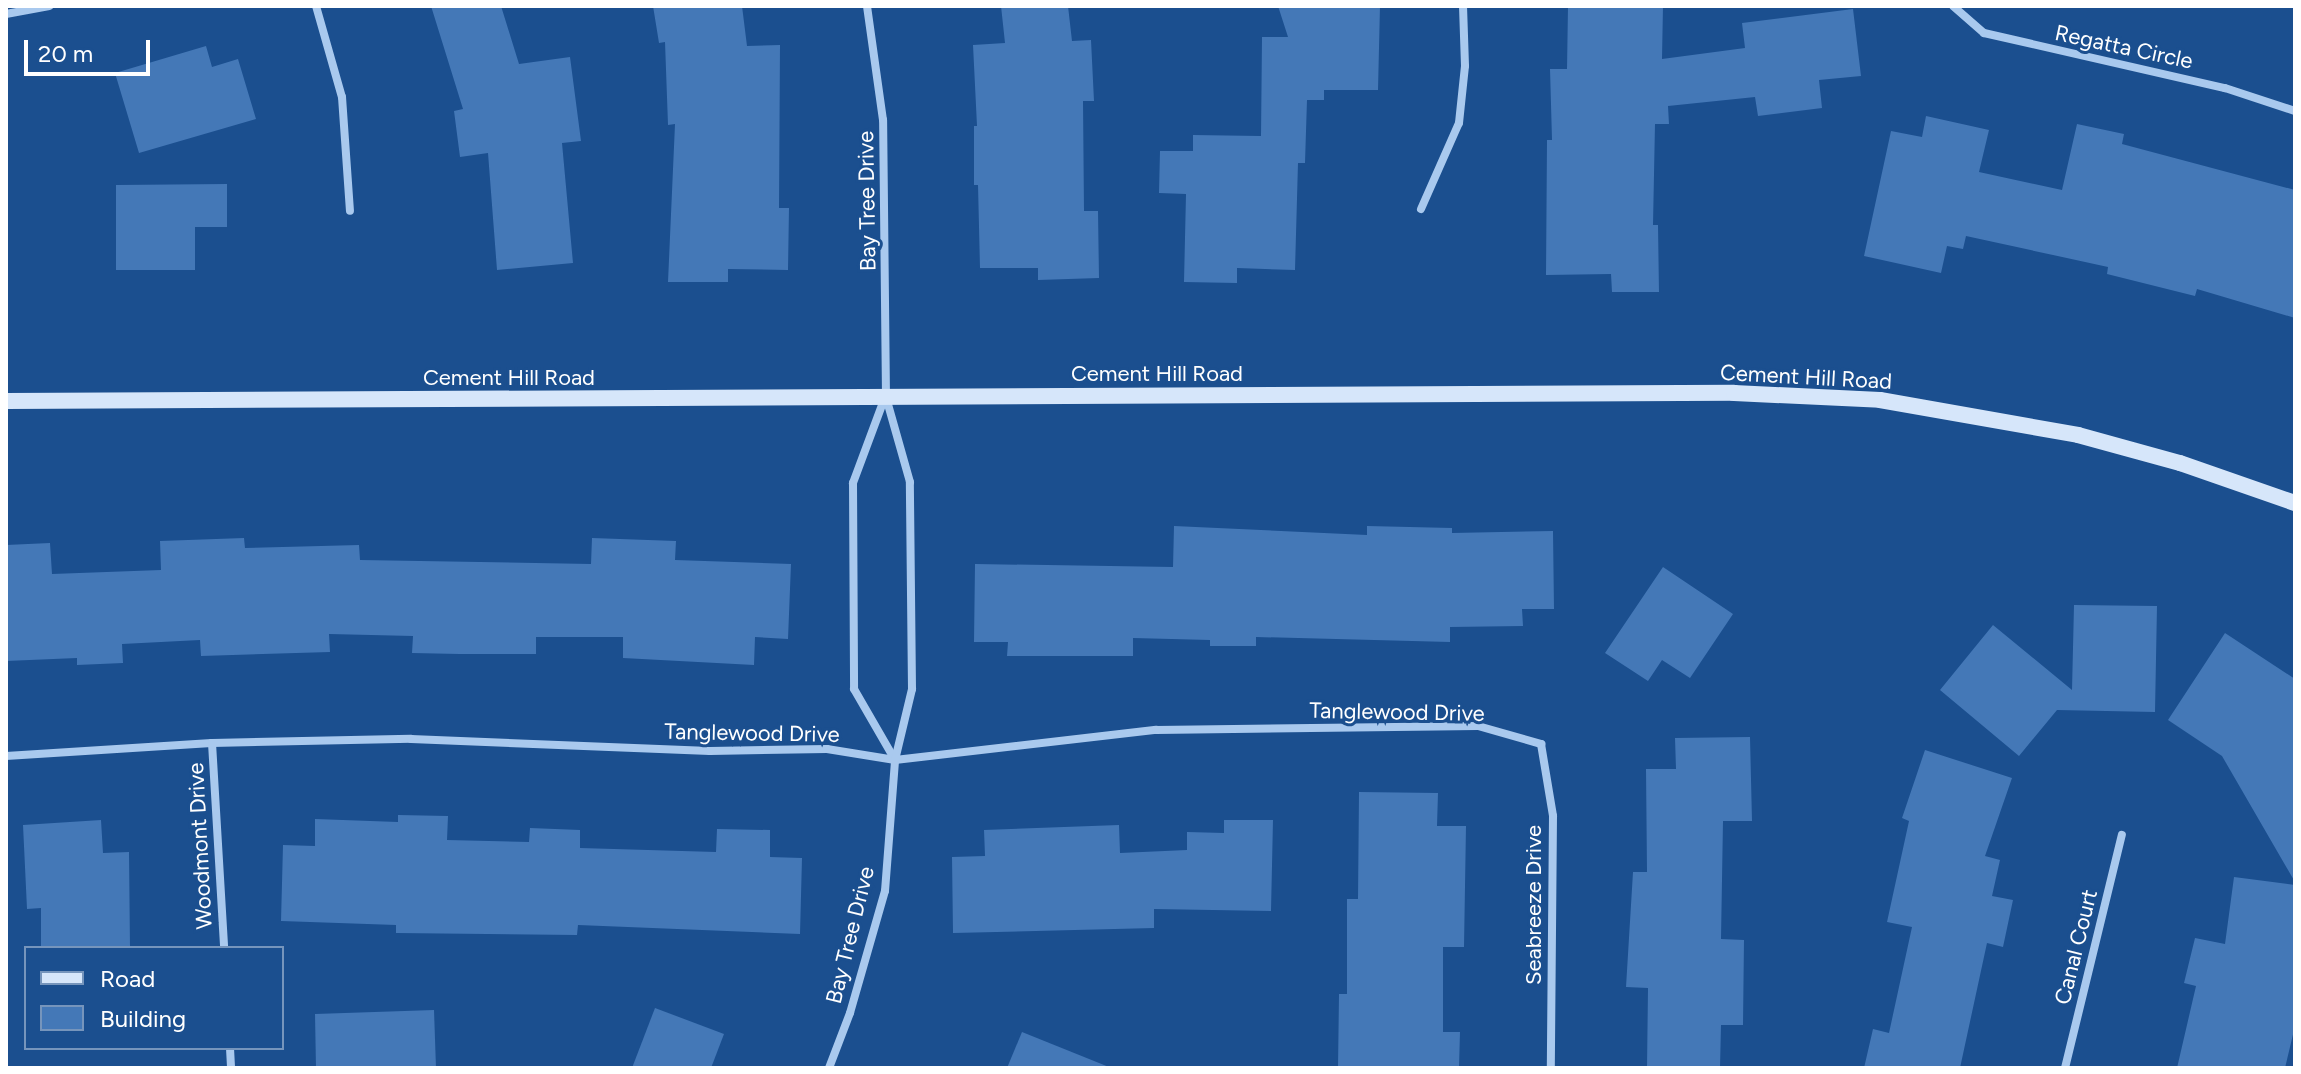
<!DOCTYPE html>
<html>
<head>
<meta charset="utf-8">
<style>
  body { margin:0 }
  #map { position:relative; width:2301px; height:1074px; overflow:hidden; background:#1b4f8f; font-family:Figtree,sans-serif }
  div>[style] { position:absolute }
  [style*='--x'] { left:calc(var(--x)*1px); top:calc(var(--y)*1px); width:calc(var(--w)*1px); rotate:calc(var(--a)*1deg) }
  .building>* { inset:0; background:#4478b7 }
  .street>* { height:8px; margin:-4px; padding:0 4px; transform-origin:4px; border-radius:4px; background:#a9c9ee }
  .secondary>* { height:16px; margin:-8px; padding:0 8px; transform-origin:8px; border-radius:8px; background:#d6e6fa }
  span { translate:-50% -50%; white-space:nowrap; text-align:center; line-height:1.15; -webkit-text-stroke:6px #1b4f8f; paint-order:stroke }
  .street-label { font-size:22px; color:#fff }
  .frame { position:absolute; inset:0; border:8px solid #fff; pointer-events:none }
  .legend { position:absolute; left:24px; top:946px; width:260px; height:104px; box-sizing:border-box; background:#1b4f8f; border:2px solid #7695bc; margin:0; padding:10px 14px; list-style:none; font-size:24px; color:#fff }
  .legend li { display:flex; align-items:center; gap:16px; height:40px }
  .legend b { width:40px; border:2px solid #7695bc }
  .scale { position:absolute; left:24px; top:40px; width:126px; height:36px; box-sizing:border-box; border:4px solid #fff; border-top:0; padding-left:10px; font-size:24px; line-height:28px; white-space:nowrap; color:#fff; -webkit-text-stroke:6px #1b4f8f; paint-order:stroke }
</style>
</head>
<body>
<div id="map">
  <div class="building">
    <div style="clip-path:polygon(431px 6px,501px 6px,519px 64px,570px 57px,581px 141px,562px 143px,573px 263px,497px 270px,488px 153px,460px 157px,454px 111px,463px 109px)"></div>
    <div style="clip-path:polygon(653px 6px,742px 6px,747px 46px,780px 45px,779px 208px,789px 208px,788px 270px,728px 269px,728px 282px,668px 282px,675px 124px,668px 125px,665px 42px,659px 43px)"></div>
    <div style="clip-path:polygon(1001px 6px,1068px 6px,1072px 41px,1091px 40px,1094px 101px,1083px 101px,1084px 211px,1098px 211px,1099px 278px,1038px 280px,1038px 268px,980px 268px,978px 185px,974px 185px,974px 126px,977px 126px,973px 45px,1005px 43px)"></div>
    <div style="clip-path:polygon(1278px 6px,1380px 6px,1378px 90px,1324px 90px,1324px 100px,1307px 100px,1305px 163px,1298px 163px,1295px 270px,1237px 268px,1237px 283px,1184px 282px,1186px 194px,1159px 193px,1160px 151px,1193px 151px,1193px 135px,1261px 136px,1262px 37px,1288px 37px)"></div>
    <div style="clip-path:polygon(1568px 6px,1663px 6px,1662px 59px,1745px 48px,1742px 23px,1853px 9px,1861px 76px,1819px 80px,1822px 108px,1758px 116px,1755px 97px,1668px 106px,1669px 124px,1655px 124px,1653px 225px,1658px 225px,1659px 292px,1612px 292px,1611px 274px,1546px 275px,1547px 140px,1552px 140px,1550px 69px,1567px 69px)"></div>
    <div style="clip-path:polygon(206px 46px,212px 67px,238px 59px,256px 119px,139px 153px,115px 73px)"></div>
    <div style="clip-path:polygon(1926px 116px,1989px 130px,1979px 172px,2062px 190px,2077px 124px,2124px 134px,2122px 144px,2295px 190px,2295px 318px,2197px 289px,2195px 296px,2107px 274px,2108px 267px,1966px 236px,1963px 249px,1947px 246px,1941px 273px,1864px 256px,1891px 131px,1922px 137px)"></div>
    <div style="clip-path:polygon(227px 184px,227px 227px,195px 227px,195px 270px,116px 270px,116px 185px)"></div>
    <div style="clip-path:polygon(1174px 526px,1367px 535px,1367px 526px,1452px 528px,1452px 533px,1553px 531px,1554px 609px,1522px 609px,1523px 626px,1450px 627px,1450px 642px,1256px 637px,1256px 646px,1210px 646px,1210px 640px,1133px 638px,1133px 656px,1007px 656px,1008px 642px,974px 642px,975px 564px,1173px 567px)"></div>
    <div style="clip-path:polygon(244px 538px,245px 548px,359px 545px,360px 560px,591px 564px,592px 538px,676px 541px,675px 560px,791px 564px,788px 639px,755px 637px,754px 665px,623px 658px,623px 637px,536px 637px,536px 654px,460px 654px,412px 653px,413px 636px,329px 634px,330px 652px,201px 656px,200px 640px,122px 644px,123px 663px,77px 665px,77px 658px,6px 661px,6px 545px,50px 543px,52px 574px,161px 570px,160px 541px)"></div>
    <div style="clip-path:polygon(1663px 567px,1733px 614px,1690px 678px,1662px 660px,1648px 681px,1605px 653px)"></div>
    <div style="clip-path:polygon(2074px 605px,2157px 606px,2155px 712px,2057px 710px,2019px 756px,1940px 690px,1993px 625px,2072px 690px)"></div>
    <div style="clip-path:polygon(2225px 633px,2295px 679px,2295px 882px,2222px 756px,2168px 720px)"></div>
    <div style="clip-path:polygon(1750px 737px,1752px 821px,1723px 821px,1721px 939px,1744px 940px,1743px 1025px,1721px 1025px,1720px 1068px,1647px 1068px,1648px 988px,1626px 987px,1633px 872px,1647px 872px,1646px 769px,1676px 769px,1675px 738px)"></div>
    <div style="clip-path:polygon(1925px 750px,2012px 778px,1985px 856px,2000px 860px,1992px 896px,2013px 900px,2003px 947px,1987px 943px,1960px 1068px,1864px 1068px,1873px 1029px,1889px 1033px,1912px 927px,1887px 922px,1909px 821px,1902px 818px)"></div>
    <div style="clip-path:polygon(1359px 792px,1438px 793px,1437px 826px,1466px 826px,1464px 947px,1443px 947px,1443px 1032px,1460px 1032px,1459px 1068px,1338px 1068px,1339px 994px,1347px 994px,1347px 899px,1358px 899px)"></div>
    <div style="clip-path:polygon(398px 815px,448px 816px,447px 840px,529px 842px,530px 828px,580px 830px,580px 848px,716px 852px,717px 829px,770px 830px,770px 857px,802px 858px,800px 934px,578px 925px,577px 935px,396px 933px,396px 925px,281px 921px,283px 845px,315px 846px,315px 819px,398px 822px)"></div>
    <div style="clip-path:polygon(101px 820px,103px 853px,129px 852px,130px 948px,41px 948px,41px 908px,27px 909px,23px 825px)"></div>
    <div style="clip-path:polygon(1224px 820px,1273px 820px,1271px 911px,1154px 909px,1154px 928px,953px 933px,952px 857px,985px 856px,984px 830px,1119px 825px,1120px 853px,1187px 850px,1187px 832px,1224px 833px)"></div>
    <div style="clip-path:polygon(2234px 877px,2295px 885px,2295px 1026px,2285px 1068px,2177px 1068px,2196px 986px,2184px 983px,2195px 938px,2225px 944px)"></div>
    <div style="clip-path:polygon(655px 1008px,724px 1034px,711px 1068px,632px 1068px)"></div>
    <div style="clip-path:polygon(434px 1010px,436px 1068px,316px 1068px,315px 1014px)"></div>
    <div style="clip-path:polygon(1022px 1032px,1109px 1067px,1109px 1068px,1007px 1068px)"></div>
  </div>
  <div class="street">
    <div style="--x:316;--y:6;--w:95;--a:74.1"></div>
    <div style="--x:342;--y:97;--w:114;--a:86"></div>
    <div style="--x:1953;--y:6;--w:41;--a:41.1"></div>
    <div style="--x:1984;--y:33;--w:247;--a:12.9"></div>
    <div style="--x:2225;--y:88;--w:74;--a:18.2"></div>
    <div style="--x:6;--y:14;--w:44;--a:-10.5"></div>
    <div style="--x:1421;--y:209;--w:94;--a:-66.2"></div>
    <div style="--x:1459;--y:123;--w:57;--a:-84"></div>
    <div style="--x:1465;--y:66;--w:60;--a:-91.9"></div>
    <div style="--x:885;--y:397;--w:92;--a:110.4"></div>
    <div style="--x:853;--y:483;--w:206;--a:89.7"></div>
    <div style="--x:854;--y:689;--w:82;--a:60"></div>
    <div style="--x:212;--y:743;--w:205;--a:86.6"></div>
    <div style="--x:6;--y:756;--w:206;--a:-3.6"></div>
    <div style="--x:212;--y:743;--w:199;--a:-1.2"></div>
    <div style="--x:411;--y:739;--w:299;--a:2.3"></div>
    <div style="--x:710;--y:751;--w:117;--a:-1"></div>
    <div style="--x:827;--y:749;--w:69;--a:9.2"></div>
    <div style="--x:895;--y:760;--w:263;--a:-6.6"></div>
    <div style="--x:1156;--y:730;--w:322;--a:-0.7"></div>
    <div style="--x:1478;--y:726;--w:66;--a:15.9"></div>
    <div style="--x:1541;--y:744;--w:73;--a:80.5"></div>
    <div style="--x:1553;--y:816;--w:252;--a:90.5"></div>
    <div style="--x:230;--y:1048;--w:20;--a:87"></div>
    <div style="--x:829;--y:1068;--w:59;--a:-69.1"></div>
    <div style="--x:850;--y:1013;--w:127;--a:-74"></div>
    <div style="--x:885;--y:891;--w:131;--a:-85.6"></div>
    <div style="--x:895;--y:760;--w:73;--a:-76.5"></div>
    <div style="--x:912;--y:689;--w:207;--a:-90.6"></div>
    <div style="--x:910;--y:482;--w:88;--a:-105.8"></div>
    <div style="--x:886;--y:397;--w:277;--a:-90.6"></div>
    <div style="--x:883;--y:120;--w:115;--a:-98"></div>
    <div style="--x:2065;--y:1068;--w:240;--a:-76.3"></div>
  </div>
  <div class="secondary">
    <div style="--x:6;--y:401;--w:1728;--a:-0.27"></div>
    <div style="--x:1734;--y:393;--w:146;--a:2.7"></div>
    <div style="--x:1880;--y:400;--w:201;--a:10"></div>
    <div style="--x:2078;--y:435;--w:106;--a:15.4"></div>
    <div style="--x:2180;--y:463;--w:122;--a:19.2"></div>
  </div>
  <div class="street-label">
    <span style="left:2124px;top:47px;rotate:12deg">Regatta Circle</span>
    <span style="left:867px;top:201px;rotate:-91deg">Bay Tree Drive</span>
    <span style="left:1157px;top:374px">Cement Hill Road</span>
    <span style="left:1806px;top:377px;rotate:3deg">Cement Hill Road</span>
    <span style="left:509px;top:378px">Cement Hill Road</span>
    <span style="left:1397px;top:712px;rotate:1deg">Tanglewood Drive</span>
    <span style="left:752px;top:733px;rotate:1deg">Tanglewood Drive</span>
    <span style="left:200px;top:846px;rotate:-93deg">Woodmont Drive</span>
    <span style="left:1534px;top:905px;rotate:-90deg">Seabreeze Drive</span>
    <span style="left:850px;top:935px;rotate:-76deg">Bay Tree Drive</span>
    <span style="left:2076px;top:947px;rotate:-76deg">Canal Court</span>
  </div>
  <div class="frame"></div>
  <ul class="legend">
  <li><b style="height:10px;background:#d6e6fa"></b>Road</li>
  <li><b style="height:22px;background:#4478b7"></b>Building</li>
  </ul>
  <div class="scale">20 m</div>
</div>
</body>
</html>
